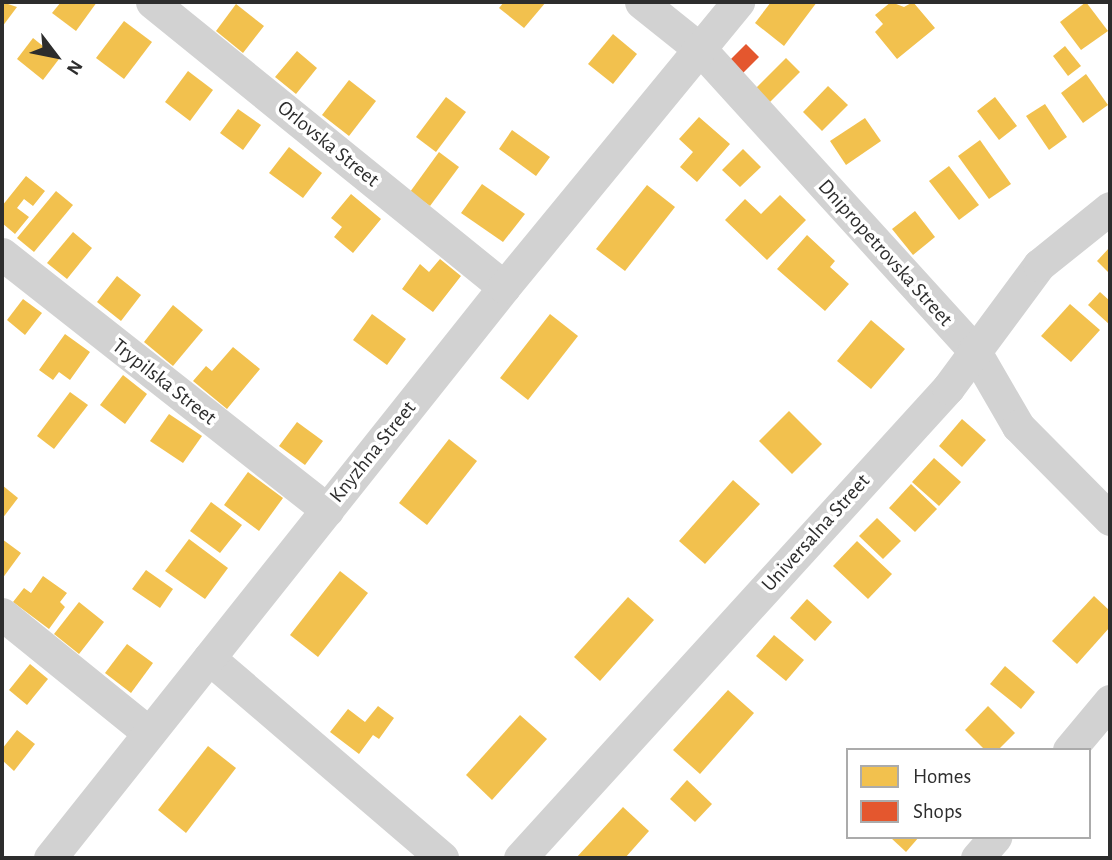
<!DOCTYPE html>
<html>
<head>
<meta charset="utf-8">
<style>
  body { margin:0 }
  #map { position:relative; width:1112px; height:860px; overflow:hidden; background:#fff; font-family:"Alegreya Sans",sans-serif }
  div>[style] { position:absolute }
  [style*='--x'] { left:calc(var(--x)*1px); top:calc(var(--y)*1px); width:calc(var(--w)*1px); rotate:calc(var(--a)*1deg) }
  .homes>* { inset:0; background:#f2c14e }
  .shops>* { inset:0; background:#e4572e }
  .minor>* { height:33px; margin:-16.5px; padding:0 16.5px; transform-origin:16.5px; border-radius:16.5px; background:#d2d2d2 }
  span { translate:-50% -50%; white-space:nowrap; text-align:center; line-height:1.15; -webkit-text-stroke:7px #fff; paint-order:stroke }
  .street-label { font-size:21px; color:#2d2d2d }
  .frame { position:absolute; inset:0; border:4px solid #2d2d2d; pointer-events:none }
  .legend { position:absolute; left:846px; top:748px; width:245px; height:91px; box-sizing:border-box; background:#fff; border:2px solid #ababab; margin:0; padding:9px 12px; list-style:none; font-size:21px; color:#2d2d2d }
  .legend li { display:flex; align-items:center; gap:14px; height:35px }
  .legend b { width:35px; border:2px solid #ababab }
  .north { position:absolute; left:21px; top:21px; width:70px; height:70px; -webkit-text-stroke:5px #fff; paint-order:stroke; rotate:122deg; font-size:19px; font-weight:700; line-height:28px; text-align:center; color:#2d2d2d }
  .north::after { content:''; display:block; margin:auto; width:24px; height:32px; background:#2d2d2d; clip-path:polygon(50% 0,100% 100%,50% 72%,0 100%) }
</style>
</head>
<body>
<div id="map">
  <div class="homes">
    <div style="clip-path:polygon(2px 2px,17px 7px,2px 27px)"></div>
    <div style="clip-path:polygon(61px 2px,97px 2px,76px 31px,52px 13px)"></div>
    <div style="clip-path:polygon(504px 2px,546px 2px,524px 28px,499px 8px)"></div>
    <div style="clip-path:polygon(771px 2px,817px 2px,784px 46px,755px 23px)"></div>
    <div style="clip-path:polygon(891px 2px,904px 7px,913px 2px,935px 28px,897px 59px,875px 32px,883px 24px,875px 15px)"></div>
    <div style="clip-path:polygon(1086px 2px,1108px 31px,1081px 50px,1060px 22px)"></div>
    <div style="clip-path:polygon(236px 4px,264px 26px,243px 53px,216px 31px)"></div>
    <div style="clip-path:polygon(124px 21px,152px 42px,124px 79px,96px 58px)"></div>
    <div style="clip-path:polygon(613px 34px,637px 54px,613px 84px,588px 64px)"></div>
    <div style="clip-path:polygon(33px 38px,59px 59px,43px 80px,17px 59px)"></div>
    <div style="clip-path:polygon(1065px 46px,1081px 66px,1068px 76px,1053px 56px)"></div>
    <div style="clip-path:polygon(297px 51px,317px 68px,296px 94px,275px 77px)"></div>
    <div style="clip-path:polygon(786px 58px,800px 72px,770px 102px,756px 88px)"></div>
    <div style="clip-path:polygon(188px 71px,213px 90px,190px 121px,165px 102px)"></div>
    <div style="clip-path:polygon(1086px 74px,1108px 105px,1083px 123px,1061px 93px)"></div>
    <div style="clip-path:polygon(349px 80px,376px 101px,349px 136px,322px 115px)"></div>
    <div style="clip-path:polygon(828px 86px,848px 105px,822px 131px,803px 112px)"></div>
    <div style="clip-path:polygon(446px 97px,466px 112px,436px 152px,416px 137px)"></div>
    <div style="clip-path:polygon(995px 97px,1017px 126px,999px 140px,977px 111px)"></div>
    <div style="clip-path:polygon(1045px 104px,1067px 137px,1049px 150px,1026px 116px)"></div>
    <div style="clip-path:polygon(238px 109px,261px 125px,243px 150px,220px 133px)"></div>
    <div style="clip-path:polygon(699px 117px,730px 144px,697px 182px,680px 167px,693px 152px,679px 139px)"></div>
    <div style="clip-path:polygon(865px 118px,881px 141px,846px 165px,830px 141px)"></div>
    <div style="clip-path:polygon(512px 130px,550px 157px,536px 176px,499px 149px)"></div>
    <div style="clip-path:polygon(980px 140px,1011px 184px,989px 199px,958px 156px)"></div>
    <div style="clip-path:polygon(289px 147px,322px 173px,303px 198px,269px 173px)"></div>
    <div style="clip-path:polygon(743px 149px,761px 167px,740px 187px,722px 170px)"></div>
    <div style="clip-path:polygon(439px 152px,459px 167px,430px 206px,410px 192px)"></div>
    <div style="clip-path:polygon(949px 166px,979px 205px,959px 220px,929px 181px)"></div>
    <div style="clip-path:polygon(26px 176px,45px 191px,33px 206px,24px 199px,17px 208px,29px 217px,15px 234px,2px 223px,2px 206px)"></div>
    <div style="clip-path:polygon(482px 184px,525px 214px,503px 242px,461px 213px)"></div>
    <div style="clip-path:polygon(647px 185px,675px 207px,625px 271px,596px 249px)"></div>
    <div style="clip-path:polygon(56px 191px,73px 205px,34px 252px,17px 238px)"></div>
    <div style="clip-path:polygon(351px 194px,381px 219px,353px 253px,334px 237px,342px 227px,331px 218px)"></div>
    <div style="clip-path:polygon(780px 195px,806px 220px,767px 260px,725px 220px,745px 199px,761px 214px)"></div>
    <div style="clip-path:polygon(915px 211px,935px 237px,913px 255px,892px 229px)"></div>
    <div style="clip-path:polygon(73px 232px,92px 248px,67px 279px,47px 263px)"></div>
    <div style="clip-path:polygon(807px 235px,835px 261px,830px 267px,849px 284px,825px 311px,777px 269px)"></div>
    <div style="clip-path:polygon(1110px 247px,1110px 274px,1097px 261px)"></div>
    <div style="clip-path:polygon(440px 259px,461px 276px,433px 312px,402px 289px,420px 264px,429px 272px)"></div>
    <div style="clip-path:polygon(117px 276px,141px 295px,121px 321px,97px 302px)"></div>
    <div style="clip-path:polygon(1100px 292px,1110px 301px,1110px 325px,1088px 305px)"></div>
    <div style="clip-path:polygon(23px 299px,42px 313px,25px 335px,7px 320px)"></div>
    <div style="clip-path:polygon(1070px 304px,1100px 330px,1071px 362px,1041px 336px)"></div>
    <div style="clip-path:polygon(173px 305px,203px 330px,173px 366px,144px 342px)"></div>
    <div style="clip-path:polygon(372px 314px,406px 339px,387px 365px,353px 340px)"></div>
    <div style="clip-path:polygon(550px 314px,578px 336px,528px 400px,500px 378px)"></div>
    <div style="clip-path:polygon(871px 320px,905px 349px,871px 389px,837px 361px)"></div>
    <div style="clip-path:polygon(65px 334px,90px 352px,70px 380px,59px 372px,53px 380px,39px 370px)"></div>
    <div style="clip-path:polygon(233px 347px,260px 369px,227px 409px,193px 381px,206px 366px,212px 371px)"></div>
    <div style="clip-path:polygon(123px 375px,147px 394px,125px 424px,100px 405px)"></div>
    <div style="clip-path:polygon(70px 392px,88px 405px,54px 449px,37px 436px)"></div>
    <div style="clip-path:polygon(789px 411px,822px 444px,792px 474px,759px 441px)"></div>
    <div style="clip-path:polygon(169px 414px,202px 436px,183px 463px,150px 441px)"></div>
    <div style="clip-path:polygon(962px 419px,986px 440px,962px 467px,939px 446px)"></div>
    <div style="clip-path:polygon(297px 422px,323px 441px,305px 465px,279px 446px)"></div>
    <div style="clip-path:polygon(449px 439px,477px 461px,427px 525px,399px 503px)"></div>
    <div style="clip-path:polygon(934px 458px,961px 482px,939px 506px,912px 482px)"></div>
    <div style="clip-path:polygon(248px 472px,283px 498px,259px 531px,224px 505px)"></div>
    <div style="clip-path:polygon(733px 480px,760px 504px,705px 564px,679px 541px)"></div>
    <div style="clip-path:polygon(911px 484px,937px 509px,915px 532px,889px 508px)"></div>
    <div style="clip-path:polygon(2px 485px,18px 498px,2px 519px)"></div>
    <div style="clip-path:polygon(211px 502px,242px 525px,220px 553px,190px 531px)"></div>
    <div style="clip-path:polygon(877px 518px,901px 541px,883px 559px,859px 536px)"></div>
    <div style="clip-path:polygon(2px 539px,21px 553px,2px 579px)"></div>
    <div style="clip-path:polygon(189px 539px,228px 568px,205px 599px,165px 571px)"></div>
    <div style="clip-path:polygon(857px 541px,892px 574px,868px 599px,833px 566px)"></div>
    <div style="clip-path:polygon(146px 570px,173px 589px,160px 608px,132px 589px)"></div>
    <div style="clip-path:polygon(340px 571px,368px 593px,318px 657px,290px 635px)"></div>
    <div style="clip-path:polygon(43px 576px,67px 593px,60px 602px,65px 607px,49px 629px,13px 602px,24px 588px,31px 593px)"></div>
    <div style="clip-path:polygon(1094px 596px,1110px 611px,1110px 627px,1077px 664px,1052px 641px)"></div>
    <div style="clip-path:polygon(628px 597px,654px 620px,600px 681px,574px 657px)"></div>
    <div style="clip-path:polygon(807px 599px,832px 622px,815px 641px,790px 618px)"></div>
    <div style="clip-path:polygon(79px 602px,104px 622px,79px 654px,54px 634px)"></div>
    <div style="clip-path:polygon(774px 635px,804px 660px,786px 681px,756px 656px)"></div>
    <div style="clip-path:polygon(127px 644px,153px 663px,131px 693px,105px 673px)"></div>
    <div style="clip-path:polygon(30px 664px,48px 679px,27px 705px,9px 690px)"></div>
    <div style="clip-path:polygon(1005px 666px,1035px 692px,1021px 709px,990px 684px)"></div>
    <div style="clip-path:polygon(728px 690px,754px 713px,700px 774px,673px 750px)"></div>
    <div style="clip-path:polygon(378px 706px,394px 718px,379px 739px,373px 735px,359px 754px,330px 732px,348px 709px,365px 722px)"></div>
    <div style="clip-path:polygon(988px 706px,1015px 733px,998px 750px,985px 750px,965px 730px)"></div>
    <div style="clip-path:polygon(520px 715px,547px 739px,492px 800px,466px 775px)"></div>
    <div style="clip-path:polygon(17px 730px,35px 744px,14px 771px,2px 760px,2px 749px)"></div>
    <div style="clip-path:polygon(208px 746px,236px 768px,186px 833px,158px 810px)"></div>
    <div style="clip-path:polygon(687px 780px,712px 804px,695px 822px,670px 799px)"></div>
    <div style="clip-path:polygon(623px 807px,649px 831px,625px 858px,576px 858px)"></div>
    <div style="clip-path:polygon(890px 837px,919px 837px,906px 852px)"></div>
  </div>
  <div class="shops">
    <div style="clip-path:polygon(746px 44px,759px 57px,739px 77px,726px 64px)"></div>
  </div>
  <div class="minor">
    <div style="--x:152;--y:2;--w:453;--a:39"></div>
    <div style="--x:641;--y:2;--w:77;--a:38.7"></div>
    <div style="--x:701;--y:50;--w:406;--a:47.7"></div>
    <div style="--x:974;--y:350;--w:88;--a:59.9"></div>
    <div style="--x:1018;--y:426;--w:131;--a:45.3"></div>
    <div style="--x:2;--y:254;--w:414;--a:38.2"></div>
    <div style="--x:2;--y:614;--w:189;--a:39"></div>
    <div style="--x:209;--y:658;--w:307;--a:40.6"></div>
    <div style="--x:1069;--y:750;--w:64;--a:-50.1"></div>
    <div style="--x:50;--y:858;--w:729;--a:-51.51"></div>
    <div style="--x:504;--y:287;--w:369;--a:-50.6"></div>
    <div style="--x:520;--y:858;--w:636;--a:-47.68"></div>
    <div style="--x:948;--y:388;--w:153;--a:-53.5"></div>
    <div style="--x:1039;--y:265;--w:91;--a:-38.8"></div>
    <div style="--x:977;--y:858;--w:28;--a:-49"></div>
  </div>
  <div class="street-label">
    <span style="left:328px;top:144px;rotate:39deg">Orlovska Street</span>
    <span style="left:885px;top:253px;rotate:48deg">Dnipropetrovska Street</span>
    <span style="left:164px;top:382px;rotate:38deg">Trypilska Street</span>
    <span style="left:373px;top:452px;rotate:-51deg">Knyzhna Street</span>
    <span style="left:816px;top:533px;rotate:-48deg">Universalna Street</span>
  </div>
  <div class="frame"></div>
  <ul class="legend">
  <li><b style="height:19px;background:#f2c14e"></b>Homes</li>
  <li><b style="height:19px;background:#e4572e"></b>Shops</li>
  </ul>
  <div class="north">N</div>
</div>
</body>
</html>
